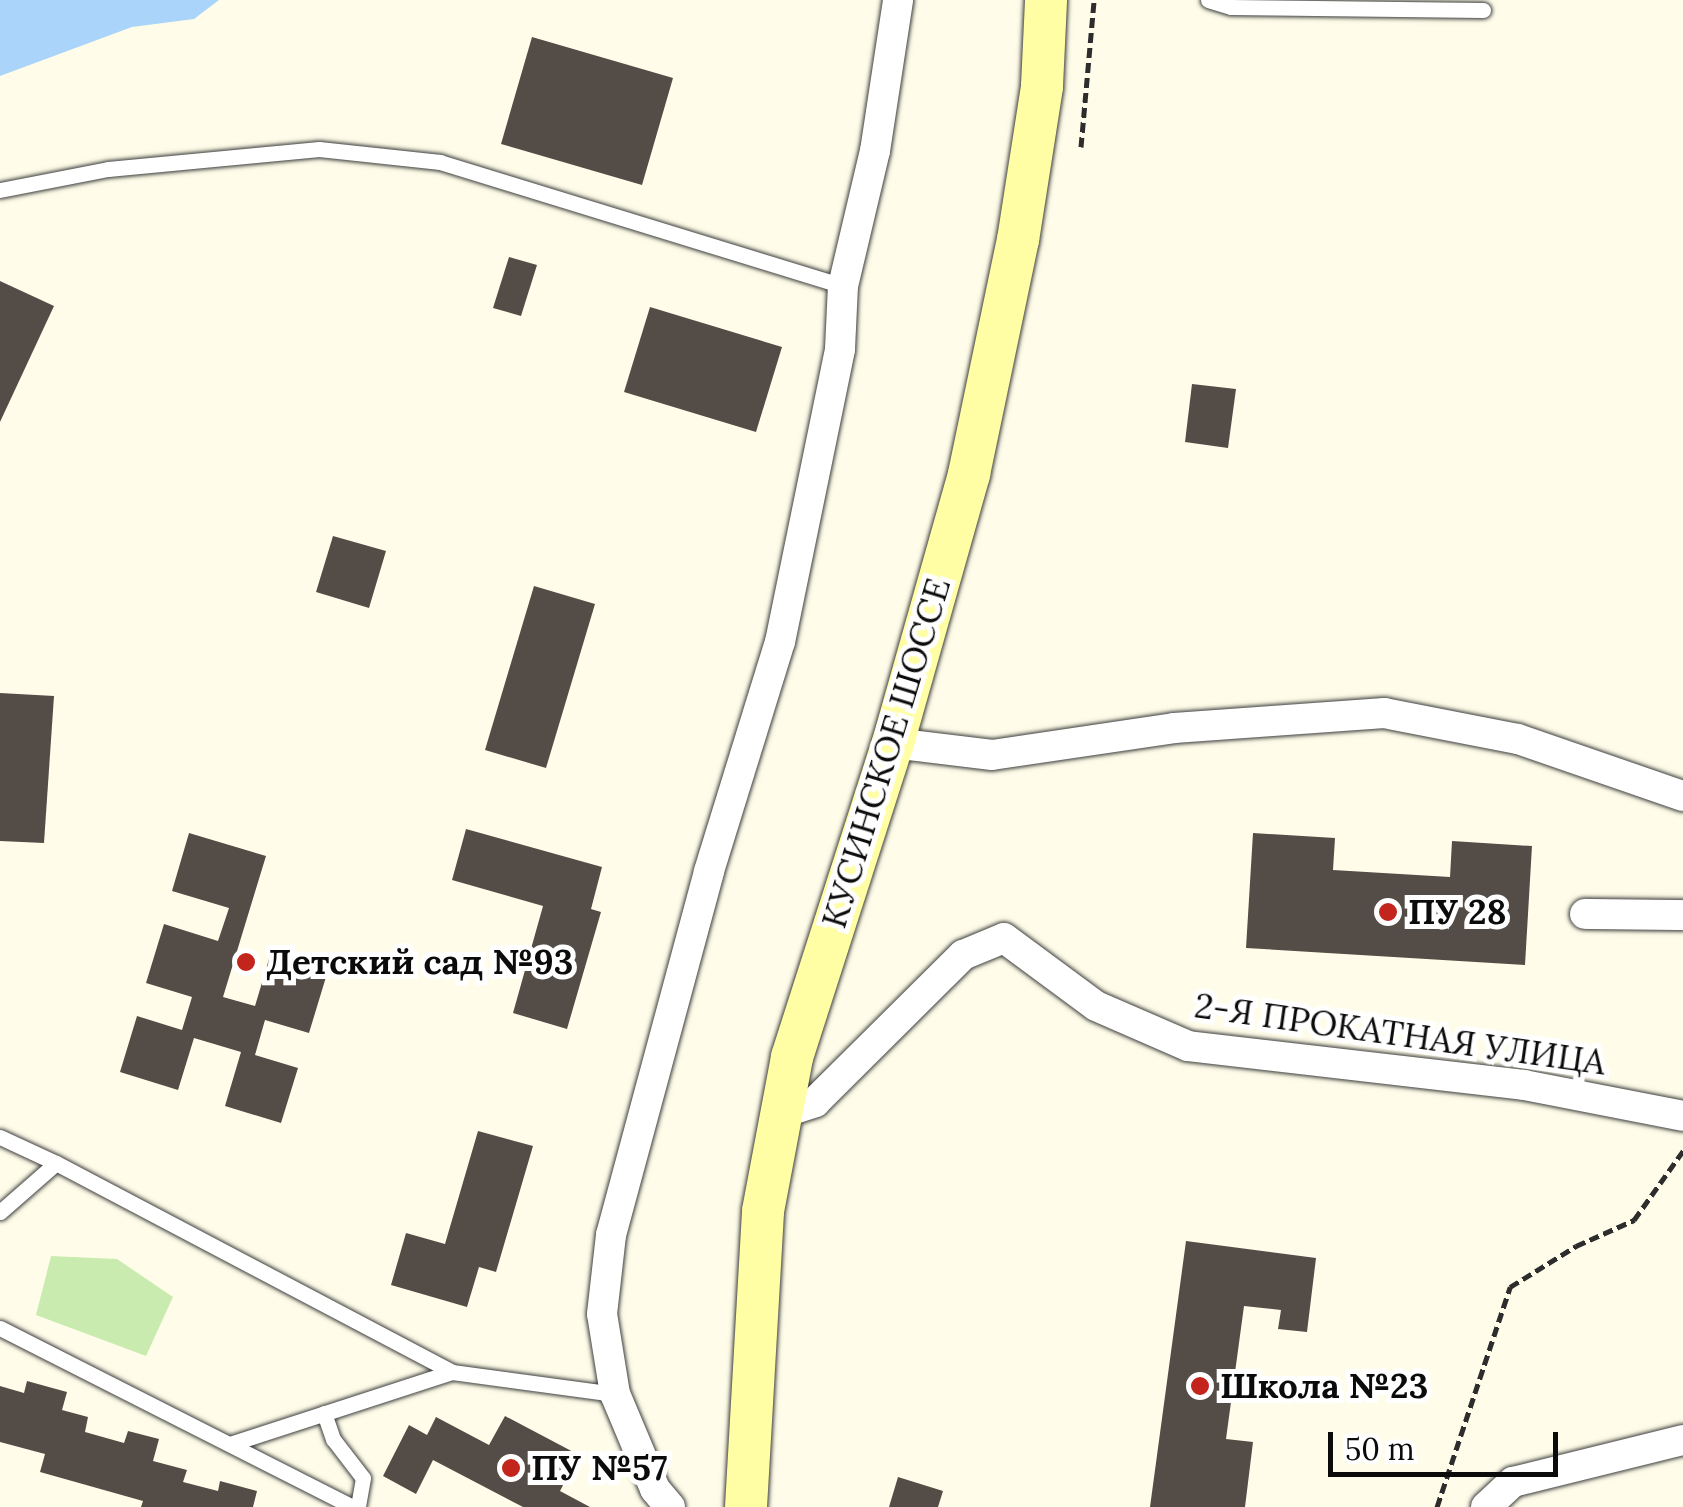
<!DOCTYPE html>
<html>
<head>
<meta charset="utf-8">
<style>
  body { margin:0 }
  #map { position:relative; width:1683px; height:1507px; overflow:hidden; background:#fffde9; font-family:Lora,serif }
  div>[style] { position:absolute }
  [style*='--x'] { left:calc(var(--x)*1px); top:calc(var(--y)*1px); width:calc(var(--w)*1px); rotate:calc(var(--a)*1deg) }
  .green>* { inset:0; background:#c9ebb0 }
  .water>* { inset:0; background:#aad4fa }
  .building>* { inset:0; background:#544d47 }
  .path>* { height:5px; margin-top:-2.5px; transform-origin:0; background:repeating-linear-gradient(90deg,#2d2d2d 0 10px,transparent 0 15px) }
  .roads { filter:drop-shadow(0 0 2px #3e3e3e) drop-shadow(0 0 2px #3e3e3e) }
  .lane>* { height:15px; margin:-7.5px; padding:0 7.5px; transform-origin:7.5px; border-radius:7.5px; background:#fff }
  .street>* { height:30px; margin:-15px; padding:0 15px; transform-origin:15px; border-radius:15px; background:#fff }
  .secondary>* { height:42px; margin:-21px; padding:0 21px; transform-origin:21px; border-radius:21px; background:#fffea4 }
  .dots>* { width:28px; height:28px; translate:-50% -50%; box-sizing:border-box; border:5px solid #fff; border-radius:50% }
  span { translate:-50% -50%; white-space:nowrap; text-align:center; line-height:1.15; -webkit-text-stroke:10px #fff; paint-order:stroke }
  .street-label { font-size:35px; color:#0b0b0b }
  .poi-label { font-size:35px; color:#0b0b0b; font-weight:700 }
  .left { translate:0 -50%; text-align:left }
  .scale { position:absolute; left:1328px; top:1432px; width:230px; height:45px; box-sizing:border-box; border:5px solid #0b0b0b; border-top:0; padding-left:12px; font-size:30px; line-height:35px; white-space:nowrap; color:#0b0b0b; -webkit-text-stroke:8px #fff; paint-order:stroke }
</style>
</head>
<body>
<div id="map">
  <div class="green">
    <div style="clip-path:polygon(51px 1256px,117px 1259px,173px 1297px,146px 1356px,36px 1315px)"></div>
  </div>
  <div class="water">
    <div style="clip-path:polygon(0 0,219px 0,194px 19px,132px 27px,0 76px)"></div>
  </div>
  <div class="building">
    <div style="clip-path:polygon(532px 37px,673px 78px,642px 185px,501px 144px)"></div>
    <div style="clip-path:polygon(509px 257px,537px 265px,521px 316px,493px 308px)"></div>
    <div style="clip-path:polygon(0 281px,54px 306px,0 422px)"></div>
    <div style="clip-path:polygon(650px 307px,782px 347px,756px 432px,624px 392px)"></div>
    <div style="clip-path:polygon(1192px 384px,1236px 389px,1228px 448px,1185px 442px)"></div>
    <div style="clip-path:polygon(333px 536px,386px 551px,369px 608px,316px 592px)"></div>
    <div style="clip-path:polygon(534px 586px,595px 604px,546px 768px,485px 750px)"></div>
    <div style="clip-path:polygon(0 693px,54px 696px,44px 843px,0 841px)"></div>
    <div style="clip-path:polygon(466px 829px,602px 867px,591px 909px,601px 912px,567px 1029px,513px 1013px,543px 906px,452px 880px)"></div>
    <div style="clip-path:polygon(189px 833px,266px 856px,223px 997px,255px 1006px,269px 959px,326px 977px,309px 1033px,265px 1020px,255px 1055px,298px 1068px,281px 1123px,225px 1106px,241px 1052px,194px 1038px,178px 1090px,120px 1072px,137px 1016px,182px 1030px,192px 997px,146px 983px,164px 924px,218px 941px,229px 908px,172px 891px)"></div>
    <div style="clip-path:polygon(1253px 833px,1335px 838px,1333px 870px,1450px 877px,1452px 841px,1532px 846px,1525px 965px,1246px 948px)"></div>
    <div style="clip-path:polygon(478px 1131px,533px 1146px,496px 1272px,479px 1267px,467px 1307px,391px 1285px,406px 1233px,445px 1244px)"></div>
    <div style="clip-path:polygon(1186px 1241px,1316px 1258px,1307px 1332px,1278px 1329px,1281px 1310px,1244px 1306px,1226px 1439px,1253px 1442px,1245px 1507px,1150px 1507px)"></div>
    <div style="clip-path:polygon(27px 1381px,67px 1392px,62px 1410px,88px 1417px,85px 1432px,124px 1443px,128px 1431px,159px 1439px,153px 1461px,187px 1470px,183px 1482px,218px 1491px,220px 1481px,257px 1491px,253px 1507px,141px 1507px,143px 1501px,40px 1472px,45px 1454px,0 1442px,0 1386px,24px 1393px)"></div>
    <div style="clip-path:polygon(505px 1416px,579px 1455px,560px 1491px,590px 1507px,523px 1507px,433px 1460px,416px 1494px,383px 1476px,409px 1425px,427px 1435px,436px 1417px,489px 1445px)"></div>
    <div style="clip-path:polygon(898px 1477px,943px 1491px,938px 1507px,889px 1507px)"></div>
  </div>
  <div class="path">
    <div style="--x:1081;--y:147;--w:148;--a:-84.9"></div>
    <div style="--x:1437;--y:1507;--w:232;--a:-71.6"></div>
    <div style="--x:1510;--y:1287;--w:78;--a:-31.8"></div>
    <div style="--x:1576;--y:1246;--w:64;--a:-24.1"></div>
    <div style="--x:1634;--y:1220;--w:85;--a:-54.6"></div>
  </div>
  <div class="roads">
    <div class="lane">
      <div style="--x:1208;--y:0;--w:24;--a:17"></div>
      <div style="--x:1231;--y:7;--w:252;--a:0.7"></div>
      <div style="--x:0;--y:190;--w:110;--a:-11"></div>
      <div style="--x:108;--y:169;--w:212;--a:-5.4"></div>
      <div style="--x:319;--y:149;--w:122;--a:6.1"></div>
      <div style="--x:440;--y:162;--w:422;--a:17.1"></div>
      <div style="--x:0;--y:1137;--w:62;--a:24.9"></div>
      <div style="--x:0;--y:1212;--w:74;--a:-41.2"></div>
      <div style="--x:56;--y:1163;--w:448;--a:27.8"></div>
      <div style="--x:452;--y:1372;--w:164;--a:7.7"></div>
      <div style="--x:0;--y:1328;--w:396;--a:26.9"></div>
      <div style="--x:324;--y:1413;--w:28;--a:71"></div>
      <div style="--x:333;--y:1439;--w:49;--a:52.4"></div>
      <div style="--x:363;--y:1478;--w:29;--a:100"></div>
      <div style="--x:230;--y:1444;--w:233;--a:-18"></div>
    </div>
    <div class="street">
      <div style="--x:893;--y:743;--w:100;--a:6.9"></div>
      <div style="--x:992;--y:755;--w:184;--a:-8.4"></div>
      <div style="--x:1174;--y:728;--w:211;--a:-4.1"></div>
      <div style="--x:1384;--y:713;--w:136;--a:11"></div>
      <div style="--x:1518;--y:739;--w:175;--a:19.1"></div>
      <div style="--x:1585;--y:914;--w:98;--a:0.6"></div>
      <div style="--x:782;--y:1113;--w:35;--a:-18"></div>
      <div style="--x:815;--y:1102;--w:209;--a:-44.8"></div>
      <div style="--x:963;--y:955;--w:44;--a:-22.5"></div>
      <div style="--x:1004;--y:938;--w:114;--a:36.5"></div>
      <div style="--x:1096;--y:1006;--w:100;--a:23.5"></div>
      <div style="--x:1188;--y:1046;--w:338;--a:6.6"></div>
      <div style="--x:1524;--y:1085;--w:162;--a:11"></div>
      <div style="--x:670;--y:1507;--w:23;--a:-130"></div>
      <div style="--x:655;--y:1489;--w:103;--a:-112.8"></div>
      <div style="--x:615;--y:1394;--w:81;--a:-99.2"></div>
      <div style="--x:602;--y:1314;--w:80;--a:-83.5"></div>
      <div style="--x:611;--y:1235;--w:377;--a:-74.9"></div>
      <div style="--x:709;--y:871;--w:240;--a:-72.8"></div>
      <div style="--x:780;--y:642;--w:299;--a:-78.4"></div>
      <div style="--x:840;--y:349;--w:63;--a:-87.3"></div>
      <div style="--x:843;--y:286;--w:139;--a:-76.7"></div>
      <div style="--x:875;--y:151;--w:153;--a:-81.3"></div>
      <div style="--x:1486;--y:1507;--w:37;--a:-43"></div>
      <div style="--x:1513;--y:1482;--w:175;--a:-13.9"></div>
    </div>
    <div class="secondary">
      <div style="--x:746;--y:1507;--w:296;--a:-86.7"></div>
      <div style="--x:763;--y:1211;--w:157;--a:-79.3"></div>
      <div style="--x:792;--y:1057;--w:330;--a:-72.2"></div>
      <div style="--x:893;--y:743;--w:280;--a:-74.2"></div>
      <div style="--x:969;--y:474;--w:239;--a:-78.2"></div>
      <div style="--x:1018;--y:240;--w:156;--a:-81.1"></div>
      <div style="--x:1042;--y:86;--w:86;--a:-87.3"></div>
    </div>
  </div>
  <div class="dots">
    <div style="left:1388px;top:912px;background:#c3241b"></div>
    <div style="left:246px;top:962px;background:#c3241b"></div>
    <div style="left:1200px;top:1386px;background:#c3241b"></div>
    <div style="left:511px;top:1468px;background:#c3241b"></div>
  </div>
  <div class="street-label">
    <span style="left:886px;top:753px;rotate:-73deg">КУСИНСКОЕ ШОССЕ</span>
    <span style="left:1400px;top:1034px;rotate:8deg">2-Я ПРОКАТНАЯ УЛИЦА</span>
  </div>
  <div class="poi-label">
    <span class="left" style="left:1408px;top:912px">ПУ 28</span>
    <span class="left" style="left:266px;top:962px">Детский сад №93</span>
    <span class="left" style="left:1220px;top:1386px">Школа №23</span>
    <span class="left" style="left:531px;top:1468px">ПУ №57</span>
  </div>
  <div class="scale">50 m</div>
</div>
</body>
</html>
